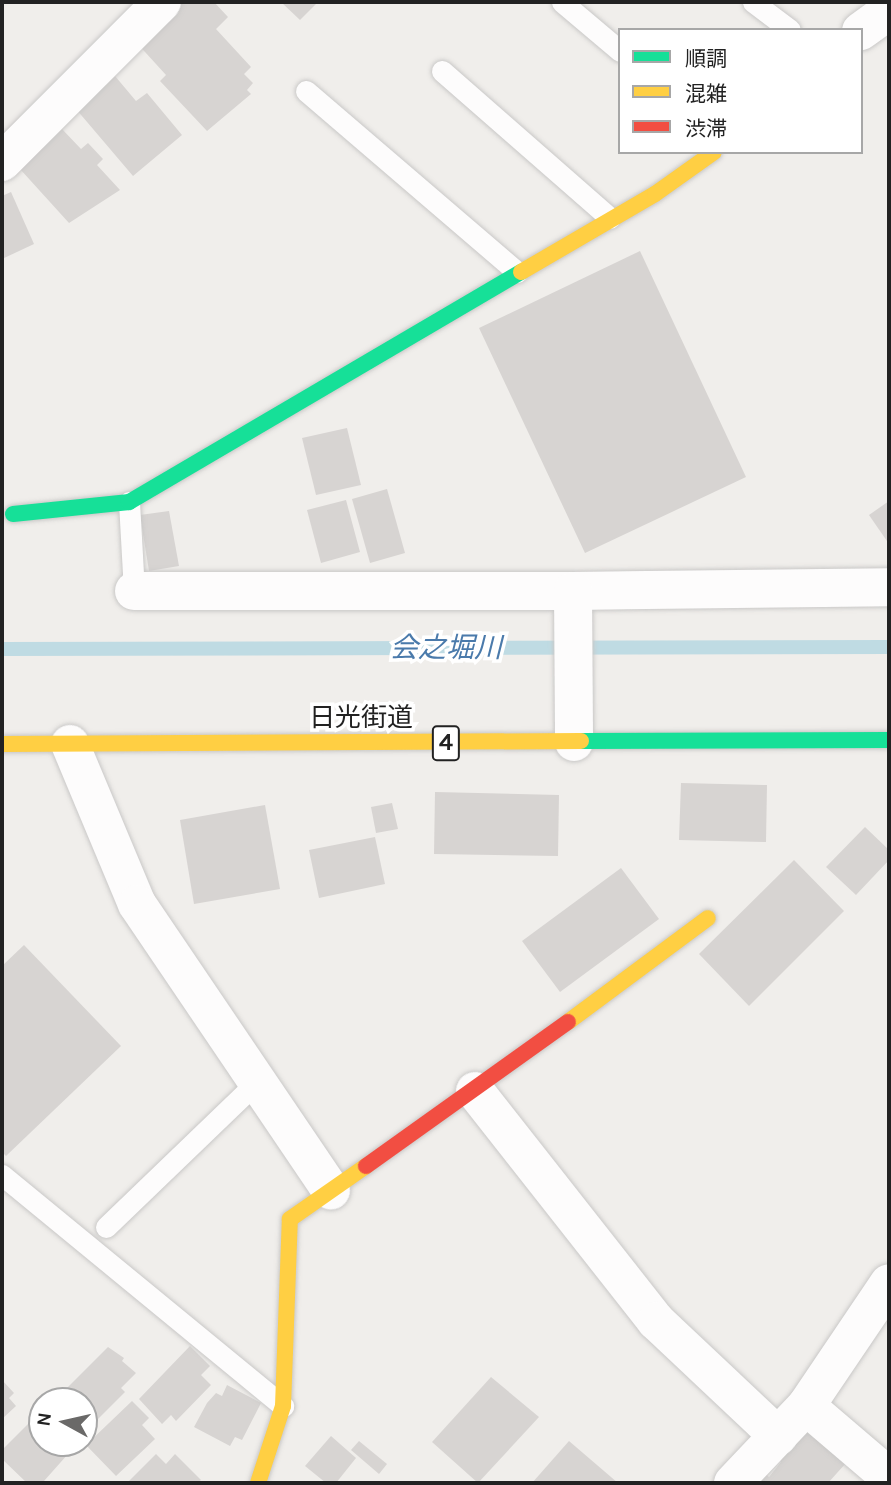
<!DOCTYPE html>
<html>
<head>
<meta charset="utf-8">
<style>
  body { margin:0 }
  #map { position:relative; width:891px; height:1485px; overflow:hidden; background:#f0eeeb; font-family:Karla,"Noto Sans JP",sans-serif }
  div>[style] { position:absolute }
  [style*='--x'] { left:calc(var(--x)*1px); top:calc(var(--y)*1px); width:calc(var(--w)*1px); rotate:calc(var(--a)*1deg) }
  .stream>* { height:14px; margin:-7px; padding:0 7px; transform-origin:7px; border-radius:7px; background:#bfdbe3 }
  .building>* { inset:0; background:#d7d4d2 }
  .roads { filter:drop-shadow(0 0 2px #c9c8c7) drop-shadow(0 0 2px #c9c8c7) }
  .lane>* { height:21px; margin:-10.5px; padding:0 10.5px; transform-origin:10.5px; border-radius:10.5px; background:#fdfcfc }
  .street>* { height:38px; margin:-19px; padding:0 19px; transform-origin:19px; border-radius:19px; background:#fdfcfc }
  .fast>* { height:16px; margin:-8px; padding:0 8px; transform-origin:8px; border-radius:8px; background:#16e098 }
  .slow>* { height:16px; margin:-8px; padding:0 8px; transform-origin:8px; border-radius:8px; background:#ffcf43 }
  .jam>* { height:16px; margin:-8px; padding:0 8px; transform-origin:8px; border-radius:8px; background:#f24e42 }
  span { translate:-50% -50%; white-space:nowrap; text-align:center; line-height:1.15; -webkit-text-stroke:7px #fff; paint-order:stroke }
  .shield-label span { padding:2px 5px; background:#fff; border:2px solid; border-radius:5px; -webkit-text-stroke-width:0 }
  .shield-label { font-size:24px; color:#222; font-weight:700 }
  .street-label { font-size:26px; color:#222 }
  .water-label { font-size:28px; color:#4a7aab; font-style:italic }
  .frame { position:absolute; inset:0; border:4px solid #222; pointer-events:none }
  .legend { position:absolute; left:618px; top:28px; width:245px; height:126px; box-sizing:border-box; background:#fff; border:2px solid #a7a7a7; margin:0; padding:9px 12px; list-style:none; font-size:21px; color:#222 }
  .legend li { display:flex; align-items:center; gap:14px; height:35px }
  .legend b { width:35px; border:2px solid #a7a7a7 }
  .north { position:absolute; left:28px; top:1387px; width:70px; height:70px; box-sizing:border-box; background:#fff; border:2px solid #a7a7a7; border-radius:50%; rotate:278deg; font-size:19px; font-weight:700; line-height:28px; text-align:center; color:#222 }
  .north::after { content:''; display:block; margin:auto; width:24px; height:32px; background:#6a6968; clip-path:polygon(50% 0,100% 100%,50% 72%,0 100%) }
</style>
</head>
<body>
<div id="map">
  <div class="stream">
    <div style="--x:2;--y:649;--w:887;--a:-0.13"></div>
  </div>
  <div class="building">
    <div style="clip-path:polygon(178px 2px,214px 2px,228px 17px,216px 29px,251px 67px,244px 74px,253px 83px,247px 90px,251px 94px,207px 131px,160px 81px,166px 75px,135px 41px)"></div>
    <div style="clip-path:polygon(281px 2px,318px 2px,300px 20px)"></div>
    <div style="clip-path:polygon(115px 76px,136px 101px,147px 93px,182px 135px,133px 176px,76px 109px)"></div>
    <div style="clip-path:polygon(62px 129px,81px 149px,88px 143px,103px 159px,97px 165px,120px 190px,69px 223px,20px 169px)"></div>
    <div style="clip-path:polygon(11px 192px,34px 244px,2px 259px,2px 196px)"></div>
    <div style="clip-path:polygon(640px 251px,746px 477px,585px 553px,479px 328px)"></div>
    <div style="clip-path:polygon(347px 428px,361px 485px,316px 495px,302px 438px)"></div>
    <div style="clip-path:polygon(387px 489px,405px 553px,370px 563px,352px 499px)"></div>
    <div style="clip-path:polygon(346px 500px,360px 552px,321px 563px,307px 510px)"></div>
    <div style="clip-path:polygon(889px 501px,889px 544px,869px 515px)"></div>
    <div style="clip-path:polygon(169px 511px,179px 566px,149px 571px,140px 515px)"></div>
    <div style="clip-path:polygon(681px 783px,767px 785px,766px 842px,679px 840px)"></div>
    <div style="clip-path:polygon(435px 792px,559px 795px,558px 856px,434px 854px)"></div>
    <div style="clip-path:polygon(392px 803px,398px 829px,376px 833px,371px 807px)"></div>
    <div style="clip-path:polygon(265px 805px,280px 889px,194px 904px,180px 820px)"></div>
    <div style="clip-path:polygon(865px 827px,889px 850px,889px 860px,856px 895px,826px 867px)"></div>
    <div style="clip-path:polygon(375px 837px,385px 884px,319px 898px,309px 850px)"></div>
    <div style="clip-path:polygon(794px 860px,844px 911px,749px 1006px,699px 954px)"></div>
    <div style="clip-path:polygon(621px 868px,659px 919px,560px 992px,522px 941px)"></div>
    <div style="clip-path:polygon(24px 945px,121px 1046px,6px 1156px,2px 1152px,2px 966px)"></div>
    <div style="clip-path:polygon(190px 1346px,210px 1366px,201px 1375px,211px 1385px,176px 1421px,171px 1415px,162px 1424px,139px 1399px)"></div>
    <div style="clip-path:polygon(108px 1347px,124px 1358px,122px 1361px,136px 1373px,121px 1388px,125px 1392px,92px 1425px,84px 1416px,84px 1401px,69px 1401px,62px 1393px)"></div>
    <div style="clip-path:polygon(491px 1377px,539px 1417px,478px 1483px,432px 1442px)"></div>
    <div style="clip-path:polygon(2px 1380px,14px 1393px,9px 1398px,16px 1406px,2px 1419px)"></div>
    <div style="clip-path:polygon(227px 1385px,261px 1403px,242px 1440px,235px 1437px,230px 1446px,194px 1427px,207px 1403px,216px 1393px,222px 1396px)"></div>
    <div style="clip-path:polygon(132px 1401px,149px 1418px,142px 1425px,155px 1439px,116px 1476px,86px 1445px)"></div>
    <div style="clip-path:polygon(42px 1410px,42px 1443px,76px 1445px,44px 1481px,27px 1483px,2px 1459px,2px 1450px)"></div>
    <div style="clip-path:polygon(800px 1422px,846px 1463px,828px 1483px,746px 1483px,759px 1468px,769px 1477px,781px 1462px,777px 1458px)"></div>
    <div style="clip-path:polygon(331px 1436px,356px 1458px,336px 1483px,326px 1483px,305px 1466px)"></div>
    <div style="clip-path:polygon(359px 1441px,387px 1464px,379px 1474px,351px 1450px)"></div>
    <div style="clip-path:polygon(569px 1441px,618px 1483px,532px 1483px)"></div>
    <div style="clip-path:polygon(156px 1454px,166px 1464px,175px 1454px,201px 1480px,197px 1483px,127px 1483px)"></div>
  </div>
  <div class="roads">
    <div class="lane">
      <div style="--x:562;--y:2;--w:76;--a:40.2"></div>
      <div style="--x:753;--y:2;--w:46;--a:37.1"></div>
      <div style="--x:442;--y:71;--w:223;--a:41.2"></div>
      <div style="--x:306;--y:91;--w:278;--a:40.6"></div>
      <div style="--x:129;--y:502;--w:89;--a:86.8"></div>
      <div style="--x:2;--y:1175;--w:364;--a:39.4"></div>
      <div style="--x:106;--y:1227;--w:212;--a:-43.9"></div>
    </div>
    <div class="street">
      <div style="--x:861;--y:31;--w:34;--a:-36"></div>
      <div style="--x:2;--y:162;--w:226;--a:-45"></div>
      <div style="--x:134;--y:591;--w:439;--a:0"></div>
      <div style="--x:573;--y:591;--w:316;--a:-0.7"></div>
      <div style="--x:573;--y:591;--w:151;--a:89.6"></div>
      <div style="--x:70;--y:744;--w:173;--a:67.3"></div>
      <div style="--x:137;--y:904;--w:346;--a:55.9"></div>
      <div style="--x:475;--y:1091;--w:293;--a:51.8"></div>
      <div style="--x:656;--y:1321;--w:168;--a:43.3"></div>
      <div style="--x:806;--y:1406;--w:109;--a:40.5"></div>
      <div style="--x:733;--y:1483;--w:106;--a:-46.5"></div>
      <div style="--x:806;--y:1406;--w:148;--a:-56"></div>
    </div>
    <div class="fast">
      <div style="--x:13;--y:514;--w:117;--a:-5.9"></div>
      <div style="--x:129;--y:502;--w:454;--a:-30.4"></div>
      <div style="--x:581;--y:741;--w:308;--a:-0.2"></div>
    </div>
    <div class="slow">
      <div style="--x:521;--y:272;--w:155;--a:-30.2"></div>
      <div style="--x:655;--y:194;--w:72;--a:-35.4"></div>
      <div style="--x:2;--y:744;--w:579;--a:-0.3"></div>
      <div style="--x:568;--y:1022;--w:174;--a:-36.6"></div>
      <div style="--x:258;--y:1483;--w:81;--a:-72"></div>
      <div style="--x:283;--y:1406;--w:187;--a:-87.9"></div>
      <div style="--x:290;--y:1219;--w:93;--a:-34.9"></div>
    </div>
    <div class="jam">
      <div style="--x:366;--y:1166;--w:248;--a:-35.5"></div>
    </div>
  </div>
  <div class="shield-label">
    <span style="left:446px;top:743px">4</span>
  </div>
  <div class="street-label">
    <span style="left:361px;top:718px">日光街道</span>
  </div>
  <div class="water-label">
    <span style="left:446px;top:648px">会之堀川</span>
  </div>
  <div class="frame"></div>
  <ul class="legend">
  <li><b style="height:9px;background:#16e098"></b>順調</li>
  <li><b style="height:9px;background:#ffcf43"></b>混雑</li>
  <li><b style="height:9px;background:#f24e42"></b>渋滞</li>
  </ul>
  <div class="north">N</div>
</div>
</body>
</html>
